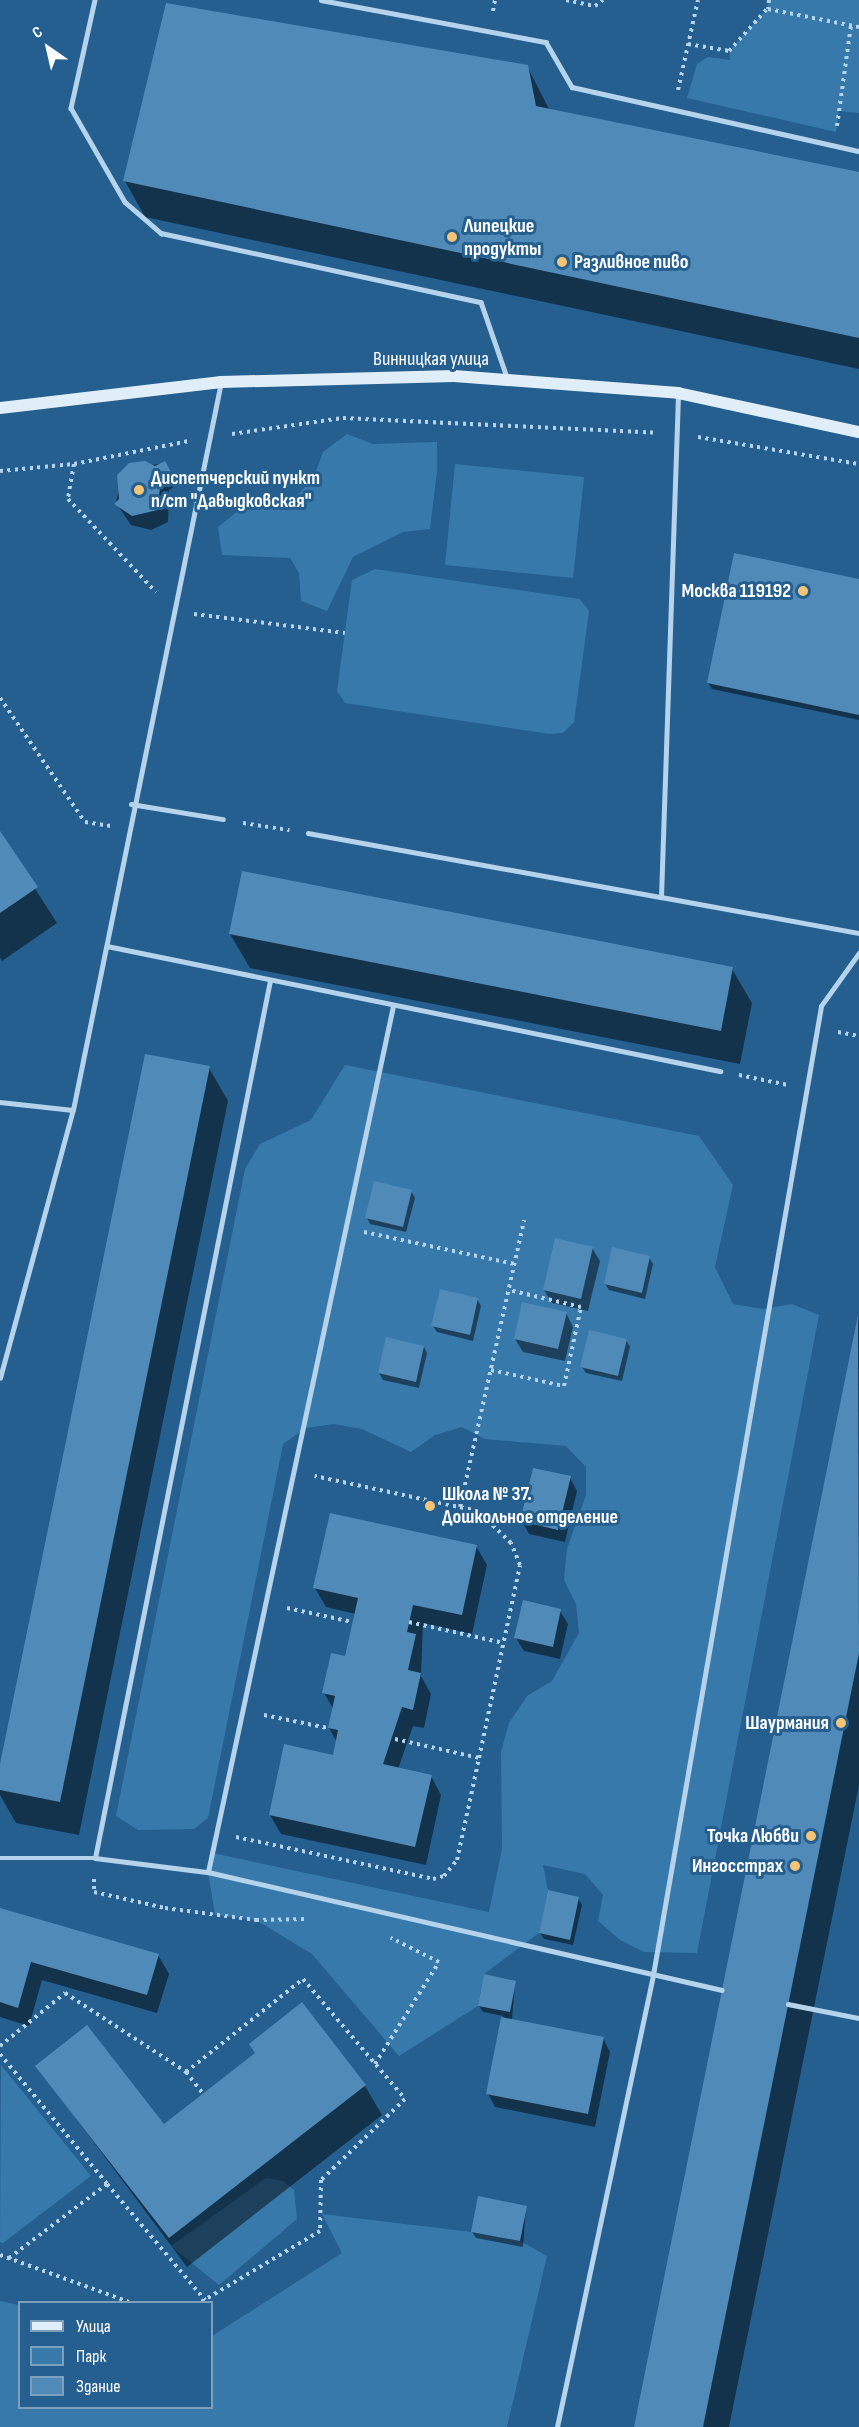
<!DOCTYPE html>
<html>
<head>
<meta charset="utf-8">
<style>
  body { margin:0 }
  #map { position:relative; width:859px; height:2427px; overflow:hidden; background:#245f8f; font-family:"Sofia Sans Condensed",sans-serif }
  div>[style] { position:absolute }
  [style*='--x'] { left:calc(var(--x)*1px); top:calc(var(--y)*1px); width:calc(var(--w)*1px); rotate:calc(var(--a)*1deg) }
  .green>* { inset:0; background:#3879ac }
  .shadow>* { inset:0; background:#0007 }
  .building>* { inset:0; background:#508ab8 }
  .path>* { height:4px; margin-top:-2px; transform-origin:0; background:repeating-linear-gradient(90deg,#b5d4ec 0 3px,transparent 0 7.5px) }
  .lane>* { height:4.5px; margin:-2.25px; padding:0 2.25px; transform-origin:2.25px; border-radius:2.25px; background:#b5d4ec }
  .secondary>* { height:12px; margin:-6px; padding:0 6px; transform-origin:6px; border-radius:6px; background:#e0eef9 }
  .dots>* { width:16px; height:16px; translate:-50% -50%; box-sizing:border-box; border:3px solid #245f8f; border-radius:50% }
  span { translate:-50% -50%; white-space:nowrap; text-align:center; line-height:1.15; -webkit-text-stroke:6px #245f8f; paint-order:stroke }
  .poi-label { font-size:20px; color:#fff; font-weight:700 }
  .left { translate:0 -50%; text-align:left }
  .right { translate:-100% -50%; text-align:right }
  .street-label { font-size:20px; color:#fff }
  .legend { position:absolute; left:18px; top:2301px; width:195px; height:108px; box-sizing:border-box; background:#245f8f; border:2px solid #7c9fbc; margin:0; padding:8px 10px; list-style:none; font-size:18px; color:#fff }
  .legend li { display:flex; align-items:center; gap:12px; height:30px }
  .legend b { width:30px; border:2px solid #7c9fbc }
  .north { position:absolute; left:18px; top:18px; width:60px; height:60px; -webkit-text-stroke:4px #245f8f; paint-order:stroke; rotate:326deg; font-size:16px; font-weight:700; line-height:24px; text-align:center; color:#fff }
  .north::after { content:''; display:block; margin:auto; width:21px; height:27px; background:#fff; clip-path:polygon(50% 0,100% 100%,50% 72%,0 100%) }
</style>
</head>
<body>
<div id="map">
  <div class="green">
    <div style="clip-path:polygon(769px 0,859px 0,859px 113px,839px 111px,836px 132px,687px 98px,697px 64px,708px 57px,730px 60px,729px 51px,767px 9px)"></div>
    <div style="clip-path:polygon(347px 434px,373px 444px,437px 442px,437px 471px,430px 529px,403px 532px,353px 557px,327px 611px,301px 601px,299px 573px,290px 558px,222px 555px,218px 527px,239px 510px,294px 498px,313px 479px,323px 452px)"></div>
    <div style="clip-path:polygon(455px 464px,584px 477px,573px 578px,445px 565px)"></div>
    <div style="clip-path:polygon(375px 569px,580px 599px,589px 611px,574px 722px,563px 733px,550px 734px,345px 703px,337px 691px,352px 580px)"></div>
    <div style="clip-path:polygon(345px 1065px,699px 1136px,733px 1185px,715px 1267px,733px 1304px,763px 1309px,792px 1304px,819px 1315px,697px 1953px,644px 1952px,620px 1940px,598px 1921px,603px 1895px,585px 1874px,543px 1865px,548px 1890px,539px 1933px,484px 1974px,478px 2006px,399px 2056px,312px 1954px,256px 1920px,215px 1915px,208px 1872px,212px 1853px,489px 1912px,502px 1849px,501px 1752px,509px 1723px,527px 1696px,552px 1681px,579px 1633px,576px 1604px,564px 1580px,567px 1549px,586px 1495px,586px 1467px,566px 1446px,485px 1439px,462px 1427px,435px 1435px,411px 1452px,362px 1429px,334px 1424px,306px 1428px,283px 1444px,208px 1818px,194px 1829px,138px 1830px,116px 1816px,245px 1169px,260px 1144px,311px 1120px)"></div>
    <div style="clip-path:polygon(1px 2065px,91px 2176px,3px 2243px,0 2242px)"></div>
    <div style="clip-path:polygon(266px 2178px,283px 2181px,294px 2190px,297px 2219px,219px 2285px,171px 2246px)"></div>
    <div style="clip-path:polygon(322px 2214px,471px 2232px,520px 2241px,547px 2256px,507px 2427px,0 2427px,0 2301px,19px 2305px,20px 2408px,212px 2408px,212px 2336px,342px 2253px)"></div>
  </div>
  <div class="shadow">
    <div style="clip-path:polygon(527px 66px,550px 111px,859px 174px,859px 369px,145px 217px,125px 181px)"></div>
    <div style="clip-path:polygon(165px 463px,177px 485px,169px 490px,168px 522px,151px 530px,131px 525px,116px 503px,123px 469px)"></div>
    <div style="clip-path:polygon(859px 581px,859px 720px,712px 689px,708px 683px)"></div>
    <div style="clip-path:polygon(0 834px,57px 923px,2px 961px,0 957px)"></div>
    <div style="clip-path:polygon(230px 934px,732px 969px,752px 1003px,740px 1064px,250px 968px)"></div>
    <div style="clip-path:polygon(209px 1068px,228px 1101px,79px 1835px,16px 1823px,0 1795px,0 1771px)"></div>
    <div style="clip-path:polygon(411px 1191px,415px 1198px,406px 1232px,370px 1224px,367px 1218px)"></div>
    <div style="clip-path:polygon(592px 1248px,600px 1261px,588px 1311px,552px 1303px,544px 1290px)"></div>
    <div style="clip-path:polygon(649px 1257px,653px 1264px,645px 1299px,609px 1290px,605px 1284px)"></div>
    <div style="clip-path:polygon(477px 1299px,481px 1306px,473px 1341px,437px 1332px,433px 1326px)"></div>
    <div style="clip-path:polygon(566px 1313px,573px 1327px,565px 1361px,523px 1352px,515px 1339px)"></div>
    <div style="clip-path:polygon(859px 1318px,859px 1785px,729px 2427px,635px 2427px)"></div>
    <div style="clip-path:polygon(626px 1340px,630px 1347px,622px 1381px,586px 1373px,582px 1367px)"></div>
    <div style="clip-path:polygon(424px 1347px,427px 1353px,419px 1388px,383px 1380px,379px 1373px)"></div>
    <div style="clip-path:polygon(570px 1478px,577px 1491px,565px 1542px,529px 1534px,522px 1521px)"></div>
    <div style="clip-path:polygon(476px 1546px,487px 1565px,472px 1634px,423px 1623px,421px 1676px,431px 1694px,424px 1728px,413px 1726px,398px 1769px,431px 1776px,441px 1795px,426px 1865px,281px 1834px,270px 1815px,334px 1756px,337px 1742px,329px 1728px,334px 1710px,324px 1693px,347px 1658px,356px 1614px,326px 1607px,315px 1588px)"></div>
    <div style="clip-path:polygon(560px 1611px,568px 1624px,560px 1659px,524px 1651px,516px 1638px)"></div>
    <div style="clip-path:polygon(578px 1898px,582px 1905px,573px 1945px,544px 1939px,540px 1933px)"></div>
    <div style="clip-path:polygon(0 1909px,158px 1955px,169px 1974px,157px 2013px,42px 1980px,29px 2026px,0 2017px)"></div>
    <div style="clip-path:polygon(515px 1982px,512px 2020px,603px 2038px,610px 2052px,595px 2127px,495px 2107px,488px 2094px,503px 2016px,483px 2012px,479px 2006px)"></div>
    <div style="clip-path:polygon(37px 2066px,164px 2126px,365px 2086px,382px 2115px,187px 2267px)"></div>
    <div style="clip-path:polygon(526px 2208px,523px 2247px,476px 2238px,472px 2232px)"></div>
  </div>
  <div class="building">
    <div style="clip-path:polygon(166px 3px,528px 65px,536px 106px,859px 172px,859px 338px,123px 181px)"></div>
    <div style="clip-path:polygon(145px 461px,155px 466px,165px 461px,171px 472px,162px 476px,158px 501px,162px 509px,132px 516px,114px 504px,119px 499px,117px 475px,129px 463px)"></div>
    <div style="clip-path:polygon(734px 553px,859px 579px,859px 715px,707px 683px)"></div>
    <div style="clip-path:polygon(0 831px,38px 887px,0 913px)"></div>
    <div style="clip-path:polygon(242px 871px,733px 967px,721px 1031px,229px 934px)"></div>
    <div style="clip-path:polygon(145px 1054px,210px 1066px,60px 1802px,0 1790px,0 1764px)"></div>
    <div style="clip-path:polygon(374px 1181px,412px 1190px,403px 1227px,365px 1218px)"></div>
    <div style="clip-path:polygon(555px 1238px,593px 1247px,581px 1299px,543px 1290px)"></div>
    <div style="clip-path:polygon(612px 1247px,650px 1256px,642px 1293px,604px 1284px)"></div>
    <div style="clip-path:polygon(440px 1289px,478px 1298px,470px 1335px,431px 1326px)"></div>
    <div style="clip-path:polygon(522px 1302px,567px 1312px,558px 1349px,514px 1339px)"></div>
    <div style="clip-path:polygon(858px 1315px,859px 1653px,703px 2427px,634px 2427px)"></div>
    <div style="clip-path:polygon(589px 1330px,627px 1339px,618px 1376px,580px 1367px)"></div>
    <div style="clip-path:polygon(386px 1337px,424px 1346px,416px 1382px,378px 1373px)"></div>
    <div style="clip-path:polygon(533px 1468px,571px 1476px,558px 1530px,520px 1521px)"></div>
    <div style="clip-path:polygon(330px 1513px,477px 1545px,462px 1615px,413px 1605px,407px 1632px,416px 1634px,408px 1670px,421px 1673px,413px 1710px,402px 1707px,383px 1764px,432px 1775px,415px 1847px,269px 1815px,284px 1744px,333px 1755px,338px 1730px,328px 1728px,335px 1696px,322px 1693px,331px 1653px,345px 1656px,358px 1598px,313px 1588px)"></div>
    <div style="clip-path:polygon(523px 1600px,561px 1609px,553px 1647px,514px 1638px)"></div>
    <div style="clip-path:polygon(548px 1890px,579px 1897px,570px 1940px,539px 1933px)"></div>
    <div style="clip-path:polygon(0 1908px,159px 1954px,147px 1995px,31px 1962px,18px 2008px,0 2002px)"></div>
    <div style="clip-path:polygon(484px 1974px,516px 1981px,510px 2012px,478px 2006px)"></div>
    <div style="clip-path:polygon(302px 2002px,366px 2085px,169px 2238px,35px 2066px,87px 2025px,164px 2124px,255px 2053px,249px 2044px)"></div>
    <div style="clip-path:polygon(501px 2017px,604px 2037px,588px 2114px,486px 2094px)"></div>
    <div style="clip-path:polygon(478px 2196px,527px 2206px,520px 2241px,471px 2232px)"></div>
  </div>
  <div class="path">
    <div style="--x:566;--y:0;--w:30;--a:12"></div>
    <div style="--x:595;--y:6;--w:10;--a:-37"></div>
    <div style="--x:769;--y:0;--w:9;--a:96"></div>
    <div style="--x:768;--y:9;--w:93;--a:11.2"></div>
    <div style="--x:493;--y:11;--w:11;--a:-80"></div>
    <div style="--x:688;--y:44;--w:42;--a:9.7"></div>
    <div style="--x:729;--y:51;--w:57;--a:-47.9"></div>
    <div style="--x:678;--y:90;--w:92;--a:-77.5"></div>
    <div style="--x:837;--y:126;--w:102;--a:-82.1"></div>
    <div style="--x:232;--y:434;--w:112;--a:-8.2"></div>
    <div style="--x:343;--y:418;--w:315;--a:2.7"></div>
    <div style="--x:698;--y:437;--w:163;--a:9.5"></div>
    <div style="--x:74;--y:464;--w:36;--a:100"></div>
    <div style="--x:68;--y:499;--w:128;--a:46.6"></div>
    <div style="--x:0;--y:471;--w:74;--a:-5.4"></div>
    <div style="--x:74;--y:464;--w:117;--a:-11.3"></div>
    <div style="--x:194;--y:614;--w:152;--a:7.2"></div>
    <div style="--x:0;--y:698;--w:150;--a:55.6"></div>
    <div style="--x:85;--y:822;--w:26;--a:9"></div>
    <div style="--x:243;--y:823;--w:47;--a:8.7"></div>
    <div style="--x:838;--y:1032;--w:21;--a:11"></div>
    <div style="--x:739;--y:1075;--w:50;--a:11.5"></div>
    <div style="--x:364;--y:1232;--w:153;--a:12"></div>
    <div style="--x:491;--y:1370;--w:75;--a:12.4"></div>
    <div style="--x:564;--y:1386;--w:81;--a:-77.9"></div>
    <div style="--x:581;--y:1307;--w:74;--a:-166.7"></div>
    <div style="--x:460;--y:1507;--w:294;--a:-77.4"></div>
    <div style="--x:287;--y:1608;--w:67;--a:12"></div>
    <div style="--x:409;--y:1622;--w:97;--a:12.5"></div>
    <div style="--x:264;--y:1715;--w:65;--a:11.5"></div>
    <div style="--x:395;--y:1739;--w:86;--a:12.7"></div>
    <div style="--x:236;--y:1837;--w:201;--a:12"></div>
    <div style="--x:433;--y:1879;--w:11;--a:-15"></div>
    <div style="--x:444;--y:1876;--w:21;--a:-51"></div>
    <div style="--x:457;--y:1860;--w:104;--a:-77.8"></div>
    <div style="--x:479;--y:1758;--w:197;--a:-78"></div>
    <div style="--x:520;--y:1565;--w:24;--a:-112"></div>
    <div style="--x:511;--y:1543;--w:46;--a:-135.9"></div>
    <div style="--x:478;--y:1511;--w:167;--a:-167.9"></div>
    <div style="--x:94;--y:1879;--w:13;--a:90"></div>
    <div style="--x:94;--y:1892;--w:73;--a:12.7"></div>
    <div style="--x:165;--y:1908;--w:92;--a:7.5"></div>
    <div style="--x:256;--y:1920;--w:51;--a:-1.1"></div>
    <div style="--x:0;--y:2046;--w:84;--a:-39.2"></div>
    <div style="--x:65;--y:1993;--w:145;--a:33.1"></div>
    <div style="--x:186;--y:2072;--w:28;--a:52"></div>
    <div style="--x:0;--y:2054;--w:168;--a:50.5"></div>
    <div style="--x:107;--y:2184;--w:123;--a:142.9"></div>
    <div style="--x:375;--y:2064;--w:120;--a:-57.9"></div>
    <div style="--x:439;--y:1962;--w:54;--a:-153.4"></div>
    <div style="--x:186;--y:2072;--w:149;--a:-38.5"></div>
    <div style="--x:303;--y:1979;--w:157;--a:49.6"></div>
    <div style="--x:405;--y:2099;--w:117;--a:136"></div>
    <div style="--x:321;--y:2180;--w:51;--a:91.1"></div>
    <div style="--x:320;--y:2231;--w:139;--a:149.2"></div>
    <div style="--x:107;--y:2184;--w:152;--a:49.8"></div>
    <div style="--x:0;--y:2255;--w:137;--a:20"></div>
  </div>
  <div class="lane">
    <div style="--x:95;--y:0;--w:111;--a:102.5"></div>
    <div style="--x:71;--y:108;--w:108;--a:60.1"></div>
    <div style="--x:125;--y:202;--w:48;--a:40.7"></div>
    <div style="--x:161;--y:233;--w:327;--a:12.2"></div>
    <div style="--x:481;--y:302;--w:79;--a:70.9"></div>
    <div style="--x:321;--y:0;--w:229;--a:10.6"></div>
    <div style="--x:546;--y:42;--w:52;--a:60"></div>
    <div style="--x:572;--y:87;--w:294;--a:12.6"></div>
    <div style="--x:131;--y:804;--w:93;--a:9.3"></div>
    <div style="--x:308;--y:833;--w:359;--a:10.3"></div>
    <div style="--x:661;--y:897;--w:501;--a:-88.06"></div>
    <div style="--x:661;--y:897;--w:201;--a:10.3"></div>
    <div style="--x:107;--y:946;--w:626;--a:11.53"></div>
    <div style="--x:0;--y:1102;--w:73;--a:6.3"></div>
    <div style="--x:0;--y:1378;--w:278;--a:-74.8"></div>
    <div style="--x:73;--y:1110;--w:743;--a:-78.51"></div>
    <div style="--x:0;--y:1858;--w:95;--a:0"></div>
    <div style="--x:95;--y:1858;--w:114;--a:7.1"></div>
    <div style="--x:208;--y:1872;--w:527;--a:12.93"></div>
    <div style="--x:95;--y:1858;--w:894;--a:-78.72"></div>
    <div style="--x:208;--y:1872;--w:886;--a:-77.94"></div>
    <div style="--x:788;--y:2004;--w:72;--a:11.2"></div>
    <div style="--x:557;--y:2427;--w:462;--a:-78"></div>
    <div style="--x:653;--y:1975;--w:983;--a:-80.16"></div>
    <div style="--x:821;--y:1006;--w:65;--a:-54.4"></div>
  </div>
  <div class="secondary">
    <div style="--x:0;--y:408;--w:223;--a:-6.7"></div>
    <div style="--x:221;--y:382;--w:233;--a:-1.5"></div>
    <div style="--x:454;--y:376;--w:225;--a:4.3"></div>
    <div style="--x:678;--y:393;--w:185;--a:12.2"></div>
  </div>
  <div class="dots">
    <div style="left:452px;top:237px;background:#f6c478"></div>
    <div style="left:562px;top:262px;background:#f6c478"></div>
    <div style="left:139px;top:490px;background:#f6c478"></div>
    <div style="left:803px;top:591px;background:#f6c478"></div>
    <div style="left:430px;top:1506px;background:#f6c478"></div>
    <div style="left:841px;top:1723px;background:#f6c478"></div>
    <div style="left:811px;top:1836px;background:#f6c478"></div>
    <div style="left:795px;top:1866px;background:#f6c478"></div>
  </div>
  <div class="poi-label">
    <span class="left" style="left:464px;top:238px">Липецкие<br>продукты</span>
    <span class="left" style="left:574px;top:262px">Разливное пиво</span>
    <span class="left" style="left:151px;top:490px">Диспетчерский пункт<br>п/ст "Давыдковская"</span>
    <span class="right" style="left:791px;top:591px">Москва 119192</span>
    <span class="left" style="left:442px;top:1506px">Школа № 37.<br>Дошкольное отделение</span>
    <span class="right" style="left:829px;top:1723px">Шаурмания</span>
    <span class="right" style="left:799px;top:1836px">Точка Любви</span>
    <span class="right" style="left:783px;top:1866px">Ингосстрах</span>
  </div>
  <div class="street-label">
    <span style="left:431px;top:359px">Винницкая улица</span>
  </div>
  <ul class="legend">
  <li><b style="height:8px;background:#e0eef9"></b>Улица</li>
  <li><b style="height:16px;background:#3879ac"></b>Парк</li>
  <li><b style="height:16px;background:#508ab8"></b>Здание</li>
  </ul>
  <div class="north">С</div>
</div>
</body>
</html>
